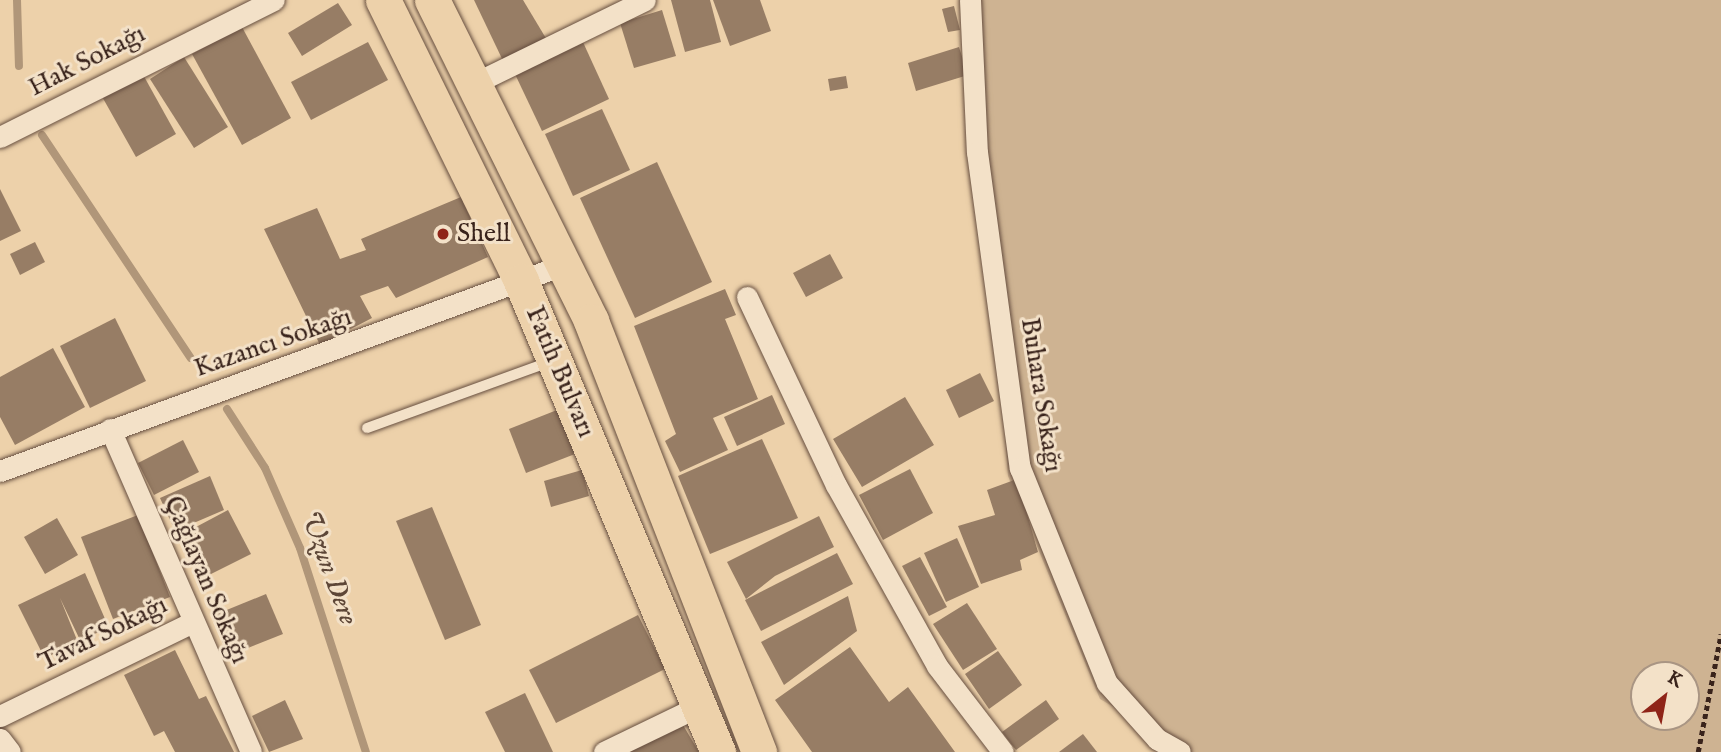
<!DOCTYPE html>
<html>
<head>
<meta charset="utf-8">
<style>
  body { margin:0 }
  #map { position:relative; width:1721px; height:752px; overflow:hidden; background:#edd1aa; font-family:"IM FELL English",serif }
  div>[style] { position:absolute }
  [style*='--x'] { left:calc(var(--x)*1px); top:calc(var(--y)*1px); width:calc(var(--w)*1px); rotate:calc(var(--a)*1deg) }
  .green>* { inset:0; background:#ceb392 }
  .stream>* { height:8px; margin:-4px; padding:0 4px; transform-origin:4px; border-radius:4px; background:#b09679 }
  .building>* { inset:0; background:#977d65 }
  .path>* { height:4.5px; margin-top:-2.25px; transform-origin:0; background:repeating-linear-gradient(90deg,#39231b 0 5px,transparent 0 8.5px) }
  .roads { filter:drop-shadow(0 0 2px #664e3f) drop-shadow(0 0 2px #664e3f) }
  .lane>* { height:10px; margin:-5px; padding:0 5px; transform-origin:5px; border-radius:5px; background:#f3e1c8 }
  .street>* { height:21px; margin:-10.5px; padding:0 10.5px; transform-origin:10.5px; border-radius:10.5px; background:#f3e1c8 }
  .primary>* { height:35px; margin:-17.5px; padding:0 17.5px; transform-origin:17.5px; border-radius:17.5px; background:#edd1aa }
  .dots>* { width:19px; height:19px; translate:-50% -50%; box-sizing:border-box; border:4px solid #f3e1c8; border-radius:50% }
  span { translate:-50% -50%; white-space:nowrap; text-align:center; line-height:1.15; -webkit-text-stroke:6px #f3e1c8; paint-order:stroke }
  .street-label { font-size:26px; color:#39231b }
  .poi-label { font-size:26px; color:#39231b }
  .left { translate:0 -50%; text-align:left }
  .water-label { font-size:28px; color:#5d4637; font-style:italic }
  .north { position:absolute; left:1630px; top:661px; width:70px; height:70px; box-sizing:border-box; background:#f3e1c8; border:2px solid #a99583; border-radius:50%; rotate:31deg; font-size:19px; font-weight:700; line-height:28px; text-align:center; color:#39231b }
  .north::after { content:''; display:block; margin:auto; width:24px; height:32px; background:#8f2418; clip-path:polygon(50% 0,100% 100%,50% 72%,0 100%) }
</style>
</head>
<body>
<div id="map">
  <div class="green">
    <div style="clip-path:polygon(evenodd,974px 0,1721px 0,1721px 752px,1191px 752px,1100px 699px,1008px 476px,974px 0,1644px 675px,1686px 675px,1686px 717px,1644px 717px,1644px 675px)"></div>
  </div>
  <div class="stream">
    <div style="--x:17;--y:0;--w:66;--a:88.3"></div>
    <div style="--x:42;--y:135;--w:268;--a:56.3"></div>
    <div style="--x:227;--y:409;--w:70;--a:57.2"></div>
    <div style="--x:265;--y:468;--w:87;--a:66.4"></div>
    <div style="--x:300;--y:548;--w:214;--a:72.1"></div>
  </div>
  <div class="building">
    <div style="clip-path:polygon(474px 0,523px 0,547px 40px,505px 65px)"></div>
    <div style="clip-path:polygon(671px 0,710px 0,721px 42px,685px 52px)"></div>
    <div style="clip-path:polygon(713px 0,760px 0,771px 31px,730px 46px)"></div>
    <div style="clip-path:polygon(338px 3px,352px 25px,302px 56px,288px 33px)"></div>
    <div style="clip-path:polygon(954px 6px,960px 30px,948px 32px,942px 9px)"></div>
    <div style="clip-path:polygon(662px 10px,676px 56px,634px 68px,620px 23px)"></div>
    <div style="clip-path:polygon(242px 27px,291px 118px,242px 145px,192px 54px)"></div>
    <div style="clip-path:polygon(582px 40px,609px 99px,542px 131px,514px 72px)"></div>
    <div style="clip-path:polygon(368px 42px,388px 80px,311px 120px,291px 82px)"></div>
    <div style="clip-path:polygon(959px 47px,968px 75px,916px 91px,908px 63px)"></div>
    <div style="clip-path:polygon(184px 57px,228px 127px,194px 148px,150px 79px)"></div>
    <div style="clip-path:polygon(141px 71px,176px 134px,136px 157px,100px 93px)"></div>
    <div style="clip-path:polygon(846px 76px,848px 88px,830px 91px,828px 79px)"></div>
    <div style="clip-path:polygon(602px 109px,630px 170px,573px 196px,545px 134px)"></div>
    <div style="clip-path:polygon(657px 162px,712px 282px,635px 318px,580px 198px)"></div>
    <div style="clip-path:polygon(0 189px,21px 231px,0 241px)"></div>
    <div style="clip-path:polygon(461px 197px,488px 257px,396px 298px,388px 286px,360px 296px,372px 318px,320px 345px,264px 229px,317px 208px,340px 259px,366px 250px,361px 239px)"></div>
    <div style="clip-path:polygon(35px 242px,45px 262px,20px 275px,10px 254px)"></div>
    <div style="clip-path:polygon(830px 254px,843px 278px,806px 297px,793px 273px)"></div>
    <div style="clip-path:polygon(725px 289px,736px 315px,725px 319px,758px 399px,713px 418px,728px 450px,680px 472px,665px 441px,676px 434px,634px 326px)"></div>
    <div style="clip-path:polygon(115px 318px,146px 381px,90px 408px,60px 346px)"></div>
    <div style="clip-path:polygon(53px 348px,85px 407px,15px 445px,0 417px,0 377px)"></div>
    <div style="clip-path:polygon(980px 373px,994px 401px,959px 418px,946px 390px)"></div>
    <div style="clip-path:polygon(772px 395px,785px 424px,737px 446px,724px 417px)"></div>
    <div style="clip-path:polygon(905px 397px,934px 445px,862px 487px,833px 439px)"></div>
    <div style="clip-path:polygon(557px 410px,575px 454px,526px 473px,509px 429px)"></div>
    <div style="clip-path:polygon(762px 439px,798px 518px,710px 554px,678px 476px)"></div>
    <div style="clip-path:polygon(183px 440px,199px 472px,154px 495px,138px 463px)"></div>
    <div style="clip-path:polygon(910px 469px,933px 513px,883px 540px,859px 495px)"></div>
    <div style="clip-path:polygon(582px 470px,589px 496px,551px 507px,544px 481px)"></div>
    <div style="clip-path:polygon(210px 476px,224px 510px,175px 531px,160px 498px)"></div>
    <div style="clip-path:polygon(1017px 479px,1038px 552px,1020px 560px,1022px 570px,981px 584px,958px 526px,995px 515px,987px 490px)"></div>
    <div style="clip-path:polygon(432px 507px,481px 625px,445px 640px,396px 521px)"></div>
    <div style="clip-path:polygon(228px 510px,251px 554px,201px 579px,179px 536px)"></div>
    <div style="clip-path:polygon(138px 515px,170px 597px,113px 619px,81px 537px)"></div>
    <div style="clip-path:polygon(819px 516px,834px 547px,775px 576px,746px 599px,727px 562px)"></div>
    <div style="clip-path:polygon(57px 518px,78px 555px,45px 574px,24px 537px)"></div>
    <div style="clip-path:polygon(957px 538px,979px 587px,946px 602px,924px 553px)"></div>
    <div style="clip-path:polygon(837px 553px,853px 584px,761px 631px,745px 600px)"></div>
    <div style="clip-path:polygon(920px 557px,947px 607px,929px 616px,902px 566px)"></div>
    <div style="clip-path:polygon(85px 573px,109px 628px,80px 640px,60px 598px,77px 640px,45px 659px,18px 605px)"></div>
    <div style="clip-path:polygon(266px 594px,283px 634px,228px 656px,212px 616px)"></div>
    <div style="clip-path:polygon(848px 596px,857px 631px,784px 685px,761px 642px)"></div>
    <div style="clip-path:polygon(967px 603px,997px 649px,963px 670px,933px 624px)"></div>
    <div style="clip-path:polygon(638px 615px,665px 669px,556px 723px,529px 670px)"></div>
    <div style="clip-path:polygon(850px 647px,889px 702px,908px 687px,955px 752px,812px 752px,775px 700px)"></div>
    <div style="clip-path:polygon(175px 650px,199px 699px,206px 696px,234px 752px,175px 752px,164px 731px,154px 736px,124px 675px)"></div>
    <div style="clip-path:polygon(998px 651px,1022px 685px,989px 709px,965px 674px)"></div>
    <div style="clip-path:polygon(525px 693px,553px 752px,505px 752px,485px 712px)"></div>
    <div style="clip-path:polygon(285px 700px,303px 739px,269px 752px,252px 716px)"></div>
    <div style="clip-path:polygon(1046px 700px,1059px 719px,1016px 750px,1002px 732px)"></div>
    <div style="clip-path:polygon(680px 720px,699px 752px,628px 752px)"></div>
    <div style="clip-path:polygon(1083px 734px,1097px 752px,1059px 752px)"></div>
  </div>
  <div class="path">
    <div style="--x:1698;--y:752;--w:120;--a:-79"></div>
  </div>
  <div class="roads">
    <div class="lane">
      <div style="--x:367;--y:428;--w:194;--a:-19.9"></div>
    </div>
    <div class="street">
      <div style="--x:970;--y:0;--w:152;--a:87.4"></div>
      <div style="--x:977;--y:152;--w:319;--a:82.3"></div>
      <div style="--x:1020;--y:468;--w:232;--a:68"></div>
      <div style="--x:1107;--y:683;--w:75;--a:48.2"></div>
      <div style="--x:1157;--y:739;--w:26;--a:29"></div>
      <div style="--x:473;--y:84;--w:191;--a:-26"></div>
      <div style="--x:0;--y:137;--w:306;--a:-26.6"></div>
      <div style="--x:747;--y:297;--w:208;--a:64.7"></div>
      <div style="--x:836;--y:485;--w:207;--a:60.8"></div>
      <div style="--x:937;--y:666;--w:108;--a:52.5"></div>
      <div style="--x:110;--y:429;--w:352;--a:66.4"></div>
      <div style="--x:0;--y:471;--w:600;--a:-20.1"></div>
      <div style="--x:0;--y:716;--w:215;--a:-26"></div>
      <div style="--x:0;--y:739;--w:16;--a:52"></div>
      <div style="--x:604;--y:752;--w:106;--a:-25.8"></div>
    </div>
    <div class="primary">
      <div style="--x:383;--y:0;--w:313;--a:63.8"></div>
      <div style="--x:521;--y:281;--w:511;--a:67.3"></div>
      <div style="--x:432;--y:0;--w:358;--a:63.6"></div>
      <div style="--x:591;--y:321;--w:463;--a:68.7"></div>
    </div>
  </div>
  <div class="dots">
    <div style="left:443px;top:234px;background:#8f2418"></div>
  </div>
  <div class="street-label">
    <span style="left:87px;top:61px;rotate:-27deg">Hak Sokağı</span>
    <span style="left:273px;top:343px;rotate:-19deg">Kazancı Sokağı</span>
    <span style="left:560px;top:372px;rotate:67deg">Fatih Bulvarı</span>
    <span style="left:1041px;top:395px;rotate:81deg">Buhara Sokağı</span>
    <span style="left:206px;top:580px;rotate:67deg">Çağlayan Sokağı</span>
    <span style="left:103px;top:634px;rotate:-26deg">Tavaf Sokağı</span>
  </div>
  <div class="poi-label">
    <span class="left" style="left:457px;top:234px">Shell</span>
  </div>
  <div class="water-label">
    <span style="left:328px;top:568px;rotate:70deg">Uzun Dere</span>
  </div>
  <div class="north">K</div>
</div>
</body>
</html>
